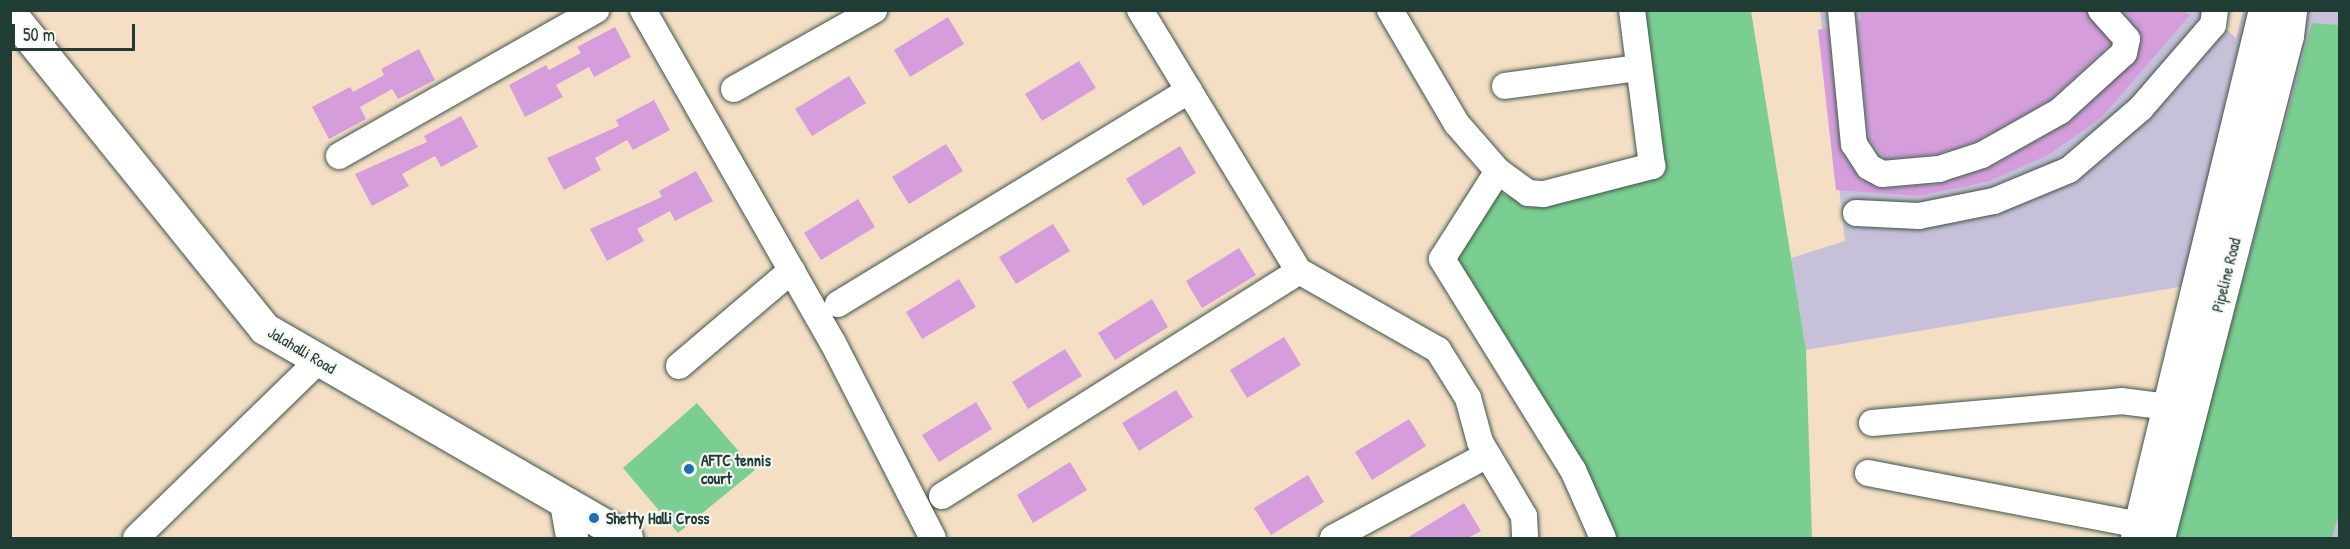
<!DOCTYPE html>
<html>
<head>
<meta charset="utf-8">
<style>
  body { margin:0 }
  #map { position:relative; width:2350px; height:549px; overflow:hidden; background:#f4dfc5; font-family:"Patrick Hand",sans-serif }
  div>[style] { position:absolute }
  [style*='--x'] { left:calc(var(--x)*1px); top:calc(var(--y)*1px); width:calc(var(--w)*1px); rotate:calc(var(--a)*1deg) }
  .industrial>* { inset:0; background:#c7c0d9 }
  .green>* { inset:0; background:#7bce91 }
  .building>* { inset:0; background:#d59ddc }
  .roads { filter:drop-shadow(0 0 2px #3f554a) drop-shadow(0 0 2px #3f554a) }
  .minor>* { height:26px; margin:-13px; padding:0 13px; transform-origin:13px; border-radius:13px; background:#fff }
  .major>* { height:32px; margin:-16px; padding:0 16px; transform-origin:16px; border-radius:16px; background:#fff }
  .dots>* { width:16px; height:16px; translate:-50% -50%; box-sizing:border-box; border:3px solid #f6f6f2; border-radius:50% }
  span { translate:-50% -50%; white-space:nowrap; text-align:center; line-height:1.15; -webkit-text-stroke:4.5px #f6f6f2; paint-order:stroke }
  .street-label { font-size:16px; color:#1f3d34 }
  .poi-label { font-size:16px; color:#1f3d34; font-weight:700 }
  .left { translate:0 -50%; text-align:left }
  .frame { position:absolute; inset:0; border:12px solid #1f3d34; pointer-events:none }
  .scale { position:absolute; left:12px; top:24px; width:123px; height:27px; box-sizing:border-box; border:3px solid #1f3d34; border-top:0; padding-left:8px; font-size:18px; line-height:21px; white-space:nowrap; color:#1f3d34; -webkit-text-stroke:4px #f6f6f2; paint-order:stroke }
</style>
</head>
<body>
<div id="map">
  <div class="industrial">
    <div style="clip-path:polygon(1820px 11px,2206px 11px,2236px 38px,2243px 11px,2339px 11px,2339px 538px,2127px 538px,2185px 286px,1806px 350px,1791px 258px,1845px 241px)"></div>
  </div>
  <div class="green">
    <div style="clip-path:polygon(1640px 11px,1751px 11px,1806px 350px,1812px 538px,1608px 538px,1454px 262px,1496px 191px,1527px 204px,1663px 175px)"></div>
    <div style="clip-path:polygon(2312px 23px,2339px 25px,2340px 511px,2332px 538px,2174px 538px)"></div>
    <div style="clip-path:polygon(697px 403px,755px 470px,678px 533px,623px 468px)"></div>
  </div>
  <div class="building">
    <div style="clip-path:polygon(1860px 10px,2086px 10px,2111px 43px,2051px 99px,1976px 141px,1936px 154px,1885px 159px,1869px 139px,1857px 21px,1861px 20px)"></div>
    <div style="clip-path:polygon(2122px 10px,2182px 10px,2190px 15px,2101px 118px,2048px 155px,1990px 181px,1919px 196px,1836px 190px,1818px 30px,1828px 28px,1841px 152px,1861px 180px,1883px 189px,1941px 184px,1987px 169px,2070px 122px,2138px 57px,2141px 35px)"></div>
    <div style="clip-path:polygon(948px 17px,964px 44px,910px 77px,894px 50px)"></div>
    <div style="clip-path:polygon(615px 27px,631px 57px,594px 77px,589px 67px,556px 85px,563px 97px,525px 117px,509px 85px,546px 65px,549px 70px,581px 53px,577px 47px)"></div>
    <div style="clip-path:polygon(419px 49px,435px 80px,398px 99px,392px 89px,360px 107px,366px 119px,329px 139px,312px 107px,350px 87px,353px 92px,384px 75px,381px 69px)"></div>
    <div style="clip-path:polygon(1079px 61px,1096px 88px,1042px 121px,1025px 94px)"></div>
    <div style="clip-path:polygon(849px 76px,866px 103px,812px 136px,795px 109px)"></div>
    <div style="clip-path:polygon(654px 100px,670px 130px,633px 150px,627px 140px,595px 158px,601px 170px,564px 190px,547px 158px,619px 126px,616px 120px)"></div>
    <div style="clip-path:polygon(461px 116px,478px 147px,441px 167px,435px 156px,402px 174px,409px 186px,372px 206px,355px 174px,427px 142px,424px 136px)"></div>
    <div style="clip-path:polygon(946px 144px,963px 171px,909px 204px,892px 177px)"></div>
    <div style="clip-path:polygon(1180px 146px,1196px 173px,1143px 206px,1126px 179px)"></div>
    <div style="clip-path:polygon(696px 171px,713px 201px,675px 221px,670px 211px,637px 229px,644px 241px,607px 261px,590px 229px,662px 197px,659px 191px)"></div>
    <div style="clip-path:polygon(858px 199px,875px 227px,821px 260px,804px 233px)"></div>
    <div style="clip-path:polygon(1053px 224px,1070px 251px,1016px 284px,999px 257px)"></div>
    <div style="clip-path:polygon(1239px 248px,1256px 275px,1202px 308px,1186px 281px)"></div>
    <div style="clip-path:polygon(959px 279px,976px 307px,922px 339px,906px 312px)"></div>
    <div style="clip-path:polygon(1152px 299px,1168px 327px,1115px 360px,1098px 333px)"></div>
    <div style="clip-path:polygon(1284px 337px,1301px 365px,1247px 398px,1230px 370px)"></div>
    <div style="clip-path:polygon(1065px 349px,1082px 376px,1028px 409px,1012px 382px)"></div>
    <div style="clip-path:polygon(1176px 390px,1193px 417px,1139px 451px,1122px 423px)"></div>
    <div style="clip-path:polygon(976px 402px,992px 429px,939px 462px,922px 435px)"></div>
    <div style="clip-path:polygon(1409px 419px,1426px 446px,1372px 480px,1355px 452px)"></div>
    <div style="clip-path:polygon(1070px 462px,1087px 490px,1033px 523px,1017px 495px)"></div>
    <div style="clip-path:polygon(1308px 475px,1324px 502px,1271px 535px,1254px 508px)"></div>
    <div style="clip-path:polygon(1464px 503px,1481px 531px,1468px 538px,1407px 538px)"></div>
  </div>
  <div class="roads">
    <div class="minor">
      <div style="--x:643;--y:10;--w:383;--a:60.3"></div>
      <div style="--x:833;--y:343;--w:219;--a:62.9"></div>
      <div style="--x:1140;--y:10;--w:306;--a:58.7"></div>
      <div style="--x:1299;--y:271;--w:160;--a:29.6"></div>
      <div style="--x:1438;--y:350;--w:57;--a:58"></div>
      <div style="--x:1468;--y:398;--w:46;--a:74.7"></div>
      <div style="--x:1480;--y:442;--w:86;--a:59.3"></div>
      <div style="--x:1524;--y:516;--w:22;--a:87"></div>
      <div style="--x:1390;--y:10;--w:132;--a:59.6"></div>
      <div style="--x:1457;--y:124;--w:62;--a:48.9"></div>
      <div style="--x:1498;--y:171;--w:37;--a:36"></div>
      <div style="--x:1528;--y:193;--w:16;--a:4"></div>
      <div style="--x:1544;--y:194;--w:112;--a:-14.5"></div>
      <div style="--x:1652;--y:166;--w:157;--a:-97.3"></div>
      <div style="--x:1841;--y:10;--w:135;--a:84.5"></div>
      <div style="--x:1854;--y:144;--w:27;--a:57"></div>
      <div style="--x:1869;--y:167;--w:15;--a:28"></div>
      <div style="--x:1882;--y:174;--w:57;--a:-5"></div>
      <div style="--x:1939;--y:169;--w:45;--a:-18"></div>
      <div style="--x:1982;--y:155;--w:90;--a:-29.4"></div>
      <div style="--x:2060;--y:111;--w:86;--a:-42.2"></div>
      <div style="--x:2124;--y:53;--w:14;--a:-78"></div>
      <div style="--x:2127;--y:39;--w:39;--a:-132"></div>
      <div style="--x:1505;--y:86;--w:135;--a:-7.7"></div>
      <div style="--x:734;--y:89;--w:161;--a:-29.4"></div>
      <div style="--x:339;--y:156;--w:296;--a:-29.6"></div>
      <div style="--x:1498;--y:171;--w:104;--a:122.5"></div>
      <div style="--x:1442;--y:259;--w:248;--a:58.2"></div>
      <div style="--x:1573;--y:470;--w:74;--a:66.2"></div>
      <div style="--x:1856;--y:213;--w:63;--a:2.7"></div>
      <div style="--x:1919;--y:216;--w:76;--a:-11.3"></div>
      <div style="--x:1994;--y:201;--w:81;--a:-22.5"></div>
      <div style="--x:2069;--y:170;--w:95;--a:-40.7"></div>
      <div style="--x:2141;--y:108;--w:110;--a:-49.1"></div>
      <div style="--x:2213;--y:25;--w:15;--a:-82"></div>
      <div style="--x:838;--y:304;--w:411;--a:-31.3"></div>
      <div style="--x:679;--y:366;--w:148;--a:-40.3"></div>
      <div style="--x:1872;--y:423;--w:250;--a:-5"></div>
      <div style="--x:2121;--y:401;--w:47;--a:7.3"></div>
      <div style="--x:1868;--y:473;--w:277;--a:10.8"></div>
      <div style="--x:942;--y:496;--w:422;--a:-32.2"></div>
      <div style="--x:136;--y:538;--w:255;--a:-44.2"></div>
      <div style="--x:1333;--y:538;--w:175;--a:-28.3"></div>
    </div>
    <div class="major">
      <div style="--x:10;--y:13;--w:406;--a:51.1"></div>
      <div style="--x:265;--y:329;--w:418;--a:30"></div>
      <div style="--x:566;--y:503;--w:36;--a:80"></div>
      <div style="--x:2137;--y:538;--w:543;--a:-76.37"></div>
      <div style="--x:2159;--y:538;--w:518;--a:-75.59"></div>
      <div style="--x:2288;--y:36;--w:26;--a:-83"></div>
    </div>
  </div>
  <div class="dots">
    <div style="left:689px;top:469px;background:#1f6fb2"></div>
    <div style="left:594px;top:518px;background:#1f6fb2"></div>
  </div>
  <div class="street-label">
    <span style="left:2226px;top:275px;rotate:-76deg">Pipeline Road</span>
    <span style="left:302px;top:350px;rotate:31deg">Jalahalli Road</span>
  </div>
  <div class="poi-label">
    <span class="left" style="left:701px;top:469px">AFTC tennis<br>court</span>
    <span class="left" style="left:606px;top:518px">Shetty Halli Cross</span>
  </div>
  <div class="frame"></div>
  <div class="scale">50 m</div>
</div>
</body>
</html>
